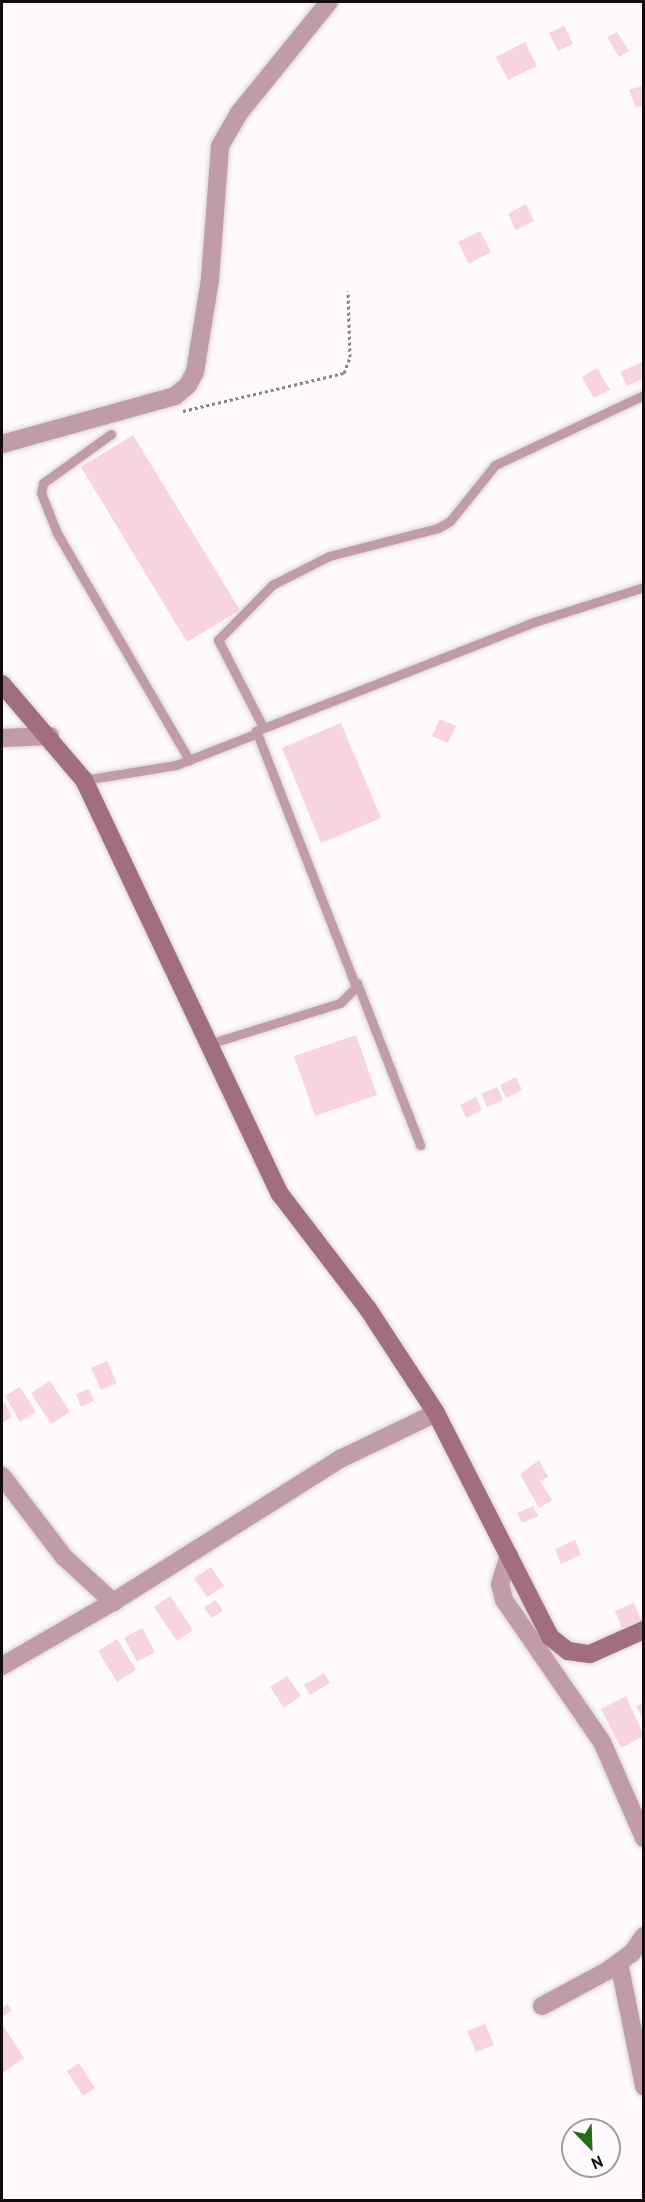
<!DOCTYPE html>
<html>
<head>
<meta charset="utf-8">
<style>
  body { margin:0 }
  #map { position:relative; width:645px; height:2202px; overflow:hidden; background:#fef9fb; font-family:"PT Sans",sans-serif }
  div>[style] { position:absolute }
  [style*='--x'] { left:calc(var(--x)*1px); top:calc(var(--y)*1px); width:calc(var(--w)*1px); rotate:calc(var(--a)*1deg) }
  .building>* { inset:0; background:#f7d4e0 }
  .path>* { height:3px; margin-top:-1.5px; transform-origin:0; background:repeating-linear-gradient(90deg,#898385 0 3px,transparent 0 6px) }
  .roads { filter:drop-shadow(0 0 2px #d8d3d5) drop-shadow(0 0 2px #d8d3d5) }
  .lane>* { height:9px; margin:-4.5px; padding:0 4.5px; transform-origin:4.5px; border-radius:4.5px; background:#c09ba8 }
  .street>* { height:18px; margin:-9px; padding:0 9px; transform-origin:9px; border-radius:9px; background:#c09ba8 }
  .secondary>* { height:18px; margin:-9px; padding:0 9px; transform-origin:9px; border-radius:9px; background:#a16d80 }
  span { translate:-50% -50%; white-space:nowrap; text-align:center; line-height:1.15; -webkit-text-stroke:6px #fef9fb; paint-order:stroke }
  .frame { position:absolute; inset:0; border:3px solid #130c0e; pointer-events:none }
  .north { position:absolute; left:561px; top:2118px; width:60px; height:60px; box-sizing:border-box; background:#fef9fb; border:2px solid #a09a9c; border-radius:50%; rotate:157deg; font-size:16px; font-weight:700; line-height:24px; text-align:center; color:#130c0e }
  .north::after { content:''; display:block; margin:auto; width:21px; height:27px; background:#217016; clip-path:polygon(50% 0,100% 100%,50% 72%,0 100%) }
</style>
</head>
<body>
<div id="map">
  <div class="building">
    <div style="clip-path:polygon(564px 26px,573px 44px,558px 51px,549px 33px)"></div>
    <div style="clip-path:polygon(617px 32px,629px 51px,619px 57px,607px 37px)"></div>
    <div style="clip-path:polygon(525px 42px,537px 66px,508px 80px,496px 57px)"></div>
    <div style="clip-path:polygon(644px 85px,644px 105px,636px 108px,629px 90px)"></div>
    <div style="clip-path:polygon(526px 204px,534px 221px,516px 230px,508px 214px)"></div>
    <div style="clip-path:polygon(480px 231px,491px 252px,469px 264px,458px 242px)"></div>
    <div style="clip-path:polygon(644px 361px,644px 378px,627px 386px,620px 372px)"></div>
    <div style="clip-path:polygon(597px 368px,610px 390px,594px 398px,582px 377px)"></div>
    <div style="clip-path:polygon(133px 435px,240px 610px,187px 642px,81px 467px)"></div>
    <div style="clip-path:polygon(440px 719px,456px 726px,448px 743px,432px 736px)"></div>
    <div style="clip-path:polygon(341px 723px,381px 818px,321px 843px,282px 748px)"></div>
    <div style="clip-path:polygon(356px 1035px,377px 1095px,315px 1116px,294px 1056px)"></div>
    <div style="clip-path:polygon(516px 1077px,522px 1090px,506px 1098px,500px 1085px)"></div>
    <div style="clip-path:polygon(497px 1087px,503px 1100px,487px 1107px,481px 1094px)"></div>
    <div style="clip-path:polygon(476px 1097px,482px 1110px,466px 1118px,460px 1105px)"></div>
    <div style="clip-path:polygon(107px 1361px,117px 1383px,101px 1390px,91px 1368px)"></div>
    <div style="clip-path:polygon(50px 1381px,70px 1412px,51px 1424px,31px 1393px)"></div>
    <div style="clip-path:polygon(20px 1387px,36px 1412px,20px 1422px,5px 1396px)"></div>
    <div style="clip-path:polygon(89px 1389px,94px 1401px,81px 1407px,76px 1394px)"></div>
    <div style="clip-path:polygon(5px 1403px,12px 1417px,2px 1423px,2px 1405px)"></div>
    <div style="clip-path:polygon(539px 1460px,548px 1477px,540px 1481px,552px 1500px,539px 1508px,520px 1474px)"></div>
    <div style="clip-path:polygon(533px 1506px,538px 1516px,522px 1523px,517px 1513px)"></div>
    <div style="clip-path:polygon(575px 1540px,581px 1555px,561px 1564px,555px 1549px)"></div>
    <div style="clip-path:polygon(211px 1567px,224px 1586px,207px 1597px,194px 1578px)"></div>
    <div style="clip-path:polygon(170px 1596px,193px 1630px,177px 1641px,154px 1607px)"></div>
    <div style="clip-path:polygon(215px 1600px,223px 1610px,212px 1618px,204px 1608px)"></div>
    <div style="clip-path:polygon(634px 1603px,641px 1620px,622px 1628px,615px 1611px)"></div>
    <div style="clip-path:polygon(142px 1628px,155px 1652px,137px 1662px,124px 1638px)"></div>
    <div style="clip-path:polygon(117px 1639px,136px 1670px,117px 1682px,98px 1651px)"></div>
    <div style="clip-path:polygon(324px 1673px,330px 1683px,310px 1695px,304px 1685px)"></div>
    <div style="clip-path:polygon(287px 1676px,301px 1696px,284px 1708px,270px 1687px)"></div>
    <div style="clip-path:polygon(626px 1696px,644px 1736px,621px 1748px,601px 1709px)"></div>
    <div style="clip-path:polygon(644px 1702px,644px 1721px,636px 1706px)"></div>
    <div style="clip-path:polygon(7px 2004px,12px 2010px,4px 2016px,2px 2008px)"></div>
    <div style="clip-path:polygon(2px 2024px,24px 2058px,2px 2073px)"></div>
    <div style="clip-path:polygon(485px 2024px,494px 2045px,476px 2052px,467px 2031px)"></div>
    <div style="clip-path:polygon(79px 2063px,95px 2088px,83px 2096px,67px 2071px)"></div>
  </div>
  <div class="path">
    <div style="--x:183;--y:411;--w:165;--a:-13.3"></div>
    <div style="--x:344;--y:373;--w:17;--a:-69"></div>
    <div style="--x:350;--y:357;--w:66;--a:-91.7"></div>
  </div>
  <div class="roads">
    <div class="lane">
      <div style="--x:111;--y:434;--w:84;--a:144.2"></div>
      <div style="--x:43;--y:483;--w:10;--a:101"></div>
      <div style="--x:41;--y:493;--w:43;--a:68.2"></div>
      <div style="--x:57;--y:533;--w:263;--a:59.8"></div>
      <div style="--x:263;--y:727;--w:98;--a:-117.3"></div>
      <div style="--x:218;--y:640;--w:77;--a:-45.5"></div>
      <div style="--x:272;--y:585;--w:64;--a:-27"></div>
      <div style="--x:329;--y:556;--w:113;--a:-14.4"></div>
      <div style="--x:438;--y:528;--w:14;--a:-30"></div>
      <div style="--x:450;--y:521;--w:72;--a:-51.2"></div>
      <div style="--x:495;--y:465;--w:165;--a:-25.2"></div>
      <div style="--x:84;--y:780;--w:93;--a:-9.3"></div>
      <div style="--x:176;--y:765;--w:85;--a:-21.4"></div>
      <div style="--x:357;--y:983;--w:174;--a:68.7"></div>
      <div style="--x:212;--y:1043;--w:134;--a:-17.4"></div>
      <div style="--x:340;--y:1003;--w:23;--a:-45"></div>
      <div style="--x:356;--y:987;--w:275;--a:-111.3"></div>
      <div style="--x:256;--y:731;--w:299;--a:-21.4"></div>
      <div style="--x:534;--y:622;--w:115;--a:-17.7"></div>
    </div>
    <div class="street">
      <div style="--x:2;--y:444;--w:180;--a:-15.5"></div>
      <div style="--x:175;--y:396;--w:17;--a:-40"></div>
      <div style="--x:188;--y:385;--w:15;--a:-62"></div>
      <div style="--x:195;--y:372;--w:94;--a:-80.8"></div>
      <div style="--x:210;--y:279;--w:133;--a:-85.7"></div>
      <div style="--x:220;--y:146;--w:38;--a:-60"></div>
      <div style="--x:239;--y:113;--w:143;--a:-51"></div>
      <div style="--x:2;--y:738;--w:48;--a:-2.4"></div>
      <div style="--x:2;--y:1476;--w:102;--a:52.6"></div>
      <div style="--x:64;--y:1557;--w:67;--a:42.6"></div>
      <div style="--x:509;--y:1555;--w:30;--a:107"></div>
      <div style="--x:500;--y:1584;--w:16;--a:76"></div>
      <div style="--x:504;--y:1600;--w:173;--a:55.4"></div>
      <div style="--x:602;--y:1742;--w:105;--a:66.4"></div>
      <div style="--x:2;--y:1666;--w:128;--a:-30"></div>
      <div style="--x:113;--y:1602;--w:268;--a:-32.2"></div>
      <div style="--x:340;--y:1459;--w:106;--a:-25.6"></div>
      <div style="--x:619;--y:1963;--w:126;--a:78.5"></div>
      <div style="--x:542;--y:2006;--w:74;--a:-28.3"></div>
      <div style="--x:607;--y:1971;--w:31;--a:-36"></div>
      <div style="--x:632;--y:1953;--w:21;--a:-55"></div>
    </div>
    <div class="secondary">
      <div style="--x:2;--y:684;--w:126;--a:49.5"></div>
      <div style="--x:84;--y:780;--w:458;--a:64.7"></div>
      <div style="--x:280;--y:1194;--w:145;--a:52.6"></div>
      <div style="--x:368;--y:1309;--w:124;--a:56.8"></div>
      <div style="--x:436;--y:1413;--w:251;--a:63"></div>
      <div style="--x:550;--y:1637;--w:23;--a:38"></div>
      <div style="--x:568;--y:1651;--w:22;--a:8"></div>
      <div style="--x:590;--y:1654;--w:59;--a:-24"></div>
    </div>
  </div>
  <div class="frame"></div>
  <div class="north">N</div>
</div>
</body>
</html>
